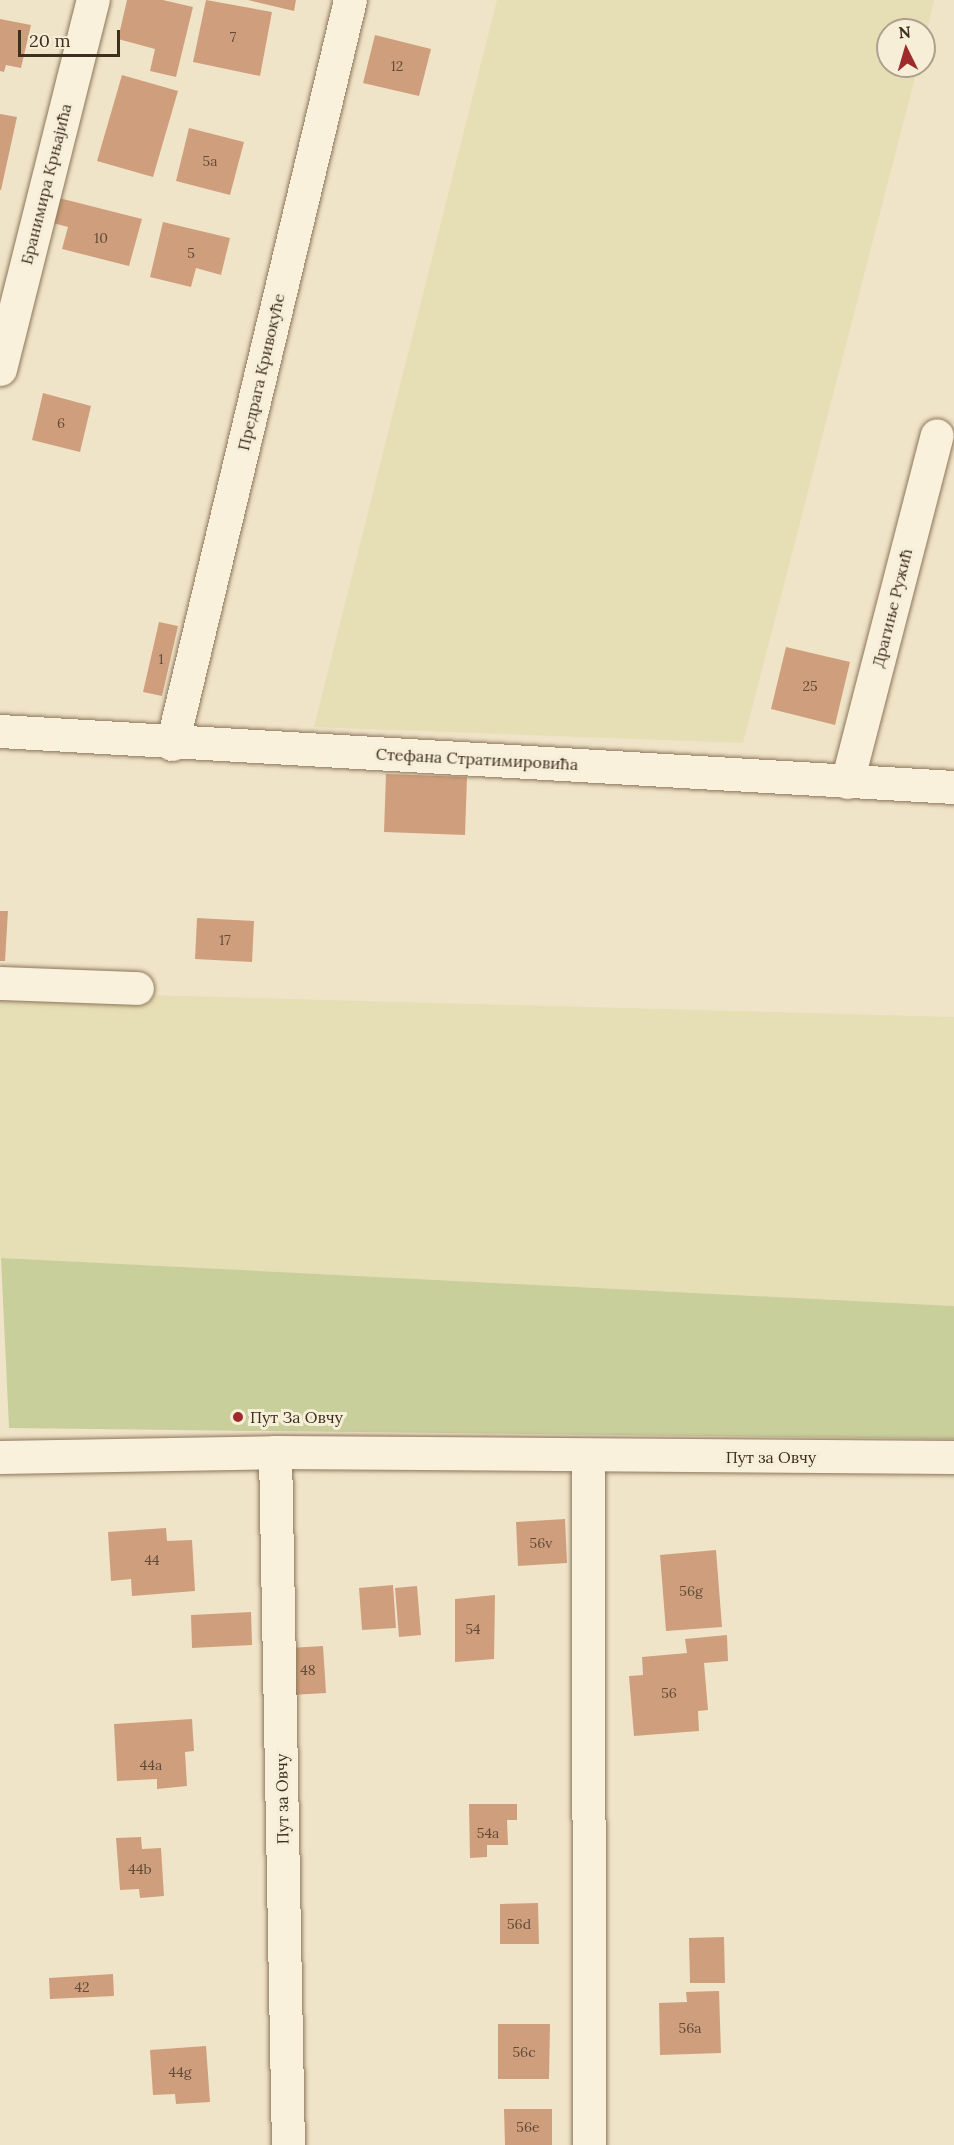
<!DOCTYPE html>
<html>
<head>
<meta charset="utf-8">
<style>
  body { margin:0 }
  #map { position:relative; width:954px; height:2145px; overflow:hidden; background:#f0e4c8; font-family:Lora,serif }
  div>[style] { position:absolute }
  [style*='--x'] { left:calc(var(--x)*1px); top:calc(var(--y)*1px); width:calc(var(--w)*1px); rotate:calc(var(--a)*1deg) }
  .farmland>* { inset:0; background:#e6deb5 }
  .green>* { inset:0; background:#c9cf9b }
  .building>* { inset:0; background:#cf9f7d }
  .roads { filter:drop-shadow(0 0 2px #8d765c) drop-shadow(0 0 2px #8d765c) }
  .minor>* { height:33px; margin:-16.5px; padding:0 16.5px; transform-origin:16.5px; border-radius:16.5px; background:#faf1dc }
  .dots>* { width:16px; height:16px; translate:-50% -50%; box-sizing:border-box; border:3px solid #f7eed8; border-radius:50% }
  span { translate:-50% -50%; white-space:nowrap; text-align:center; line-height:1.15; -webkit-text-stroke:6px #f7eed8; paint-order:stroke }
  .number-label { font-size:14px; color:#624a37 }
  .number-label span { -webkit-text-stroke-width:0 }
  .street-label { font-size:16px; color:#3d2e20 }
  .poi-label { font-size:16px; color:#3d2e20 }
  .left { translate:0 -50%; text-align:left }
  .north { position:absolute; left:876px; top:18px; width:60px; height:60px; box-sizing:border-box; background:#f7eed8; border:2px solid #ada18e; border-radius:50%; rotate:355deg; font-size:16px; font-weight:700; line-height:24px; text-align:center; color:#3d2e20 }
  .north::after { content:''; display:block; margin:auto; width:21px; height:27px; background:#9e2a2b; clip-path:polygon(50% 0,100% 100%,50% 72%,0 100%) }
  .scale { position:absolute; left:18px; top:30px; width:102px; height:27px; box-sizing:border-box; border:3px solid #3d2e20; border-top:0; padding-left:8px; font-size:18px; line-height:21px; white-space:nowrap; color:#3d2e20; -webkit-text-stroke:4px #f7eed8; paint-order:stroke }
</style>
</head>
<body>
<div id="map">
  <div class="farmland">
    <div style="clip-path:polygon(497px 0,934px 0,924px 43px,924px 30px,888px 30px,888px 66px,918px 66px,743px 743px,314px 727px)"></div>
    <div style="clip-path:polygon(0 991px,954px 1017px,954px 1306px,0 1258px)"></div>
  </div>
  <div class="green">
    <div style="clip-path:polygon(1px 1258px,954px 1306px,954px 1439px,9px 1428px)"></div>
  </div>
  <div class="building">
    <div style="clip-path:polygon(127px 0,163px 0,193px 7px,176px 77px,150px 71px,155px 49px,118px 39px)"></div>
    <div style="clip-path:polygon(206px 0,272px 12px,260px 76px,193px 62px)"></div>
    <div style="clip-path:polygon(248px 0,296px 0,294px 11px)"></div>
    <div style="clip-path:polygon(0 19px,31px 25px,21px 68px,6px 65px,4px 72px,0 71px)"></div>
    <div style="clip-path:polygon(375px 35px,431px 49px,419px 96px,363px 83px)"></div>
    <div style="clip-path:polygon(122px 75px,178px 91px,153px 177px,97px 161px)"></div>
    <div style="clip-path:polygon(0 114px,17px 117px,1px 190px,0 190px)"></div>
    <div style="clip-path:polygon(189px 128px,244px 142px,230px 195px,176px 181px)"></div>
    <div style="clip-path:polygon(59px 198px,142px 219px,129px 266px,62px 249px,68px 227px,53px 223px)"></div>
    <div style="clip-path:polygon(163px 222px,230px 238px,221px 275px,196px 268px,191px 287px,150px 277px)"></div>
    <div style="clip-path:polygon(43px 393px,91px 406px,80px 452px,32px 440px)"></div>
    <div style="clip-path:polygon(159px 622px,178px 626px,162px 696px,143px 692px)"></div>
    <div style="clip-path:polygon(786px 647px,850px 662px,835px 725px,771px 709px)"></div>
    <div style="clip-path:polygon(386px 774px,467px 777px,465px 835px,384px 832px)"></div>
    <div style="clip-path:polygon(0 911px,8px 911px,5px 961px,0 961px)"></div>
    <div style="clip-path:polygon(197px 918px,254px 921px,252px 962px,195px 959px)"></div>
    <div style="clip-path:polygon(565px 1519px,567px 1563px,518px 1566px,516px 1522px)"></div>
    <div style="clip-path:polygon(166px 1528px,167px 1541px,192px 1540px,195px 1591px,132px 1596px,131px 1579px,111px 1581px,108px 1532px)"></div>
    <div style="clip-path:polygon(716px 1550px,722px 1627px,666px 1631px,660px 1555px)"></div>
    <div style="clip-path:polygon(393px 1585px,396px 1628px,362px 1630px,359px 1588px)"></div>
    <div style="clip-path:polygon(417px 1586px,421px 1635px,399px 1637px,395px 1588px)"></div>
    <div style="clip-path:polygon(495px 1595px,494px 1659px,455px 1662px,455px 1599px)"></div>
    <div style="clip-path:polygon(251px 1612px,252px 1645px,192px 1648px,191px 1615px)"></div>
    <div style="clip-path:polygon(727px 1635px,728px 1661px,704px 1663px,708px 1710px,698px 1711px,699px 1731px,634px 1736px,629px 1676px,643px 1675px,642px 1657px,687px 1653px,685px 1639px)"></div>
    <div style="clip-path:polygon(323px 1646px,326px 1693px,292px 1695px,290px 1648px)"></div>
    <div style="clip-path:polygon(192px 1719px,194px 1751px,185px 1752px,187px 1786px,157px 1789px,157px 1779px,117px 1781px,114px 1724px)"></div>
    <div style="clip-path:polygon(469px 1804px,517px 1804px,517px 1820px,507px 1820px,508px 1845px,487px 1845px,487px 1857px,470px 1858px)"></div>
    <div style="clip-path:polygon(141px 1837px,142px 1849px,161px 1848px,164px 1896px,140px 1898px,139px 1889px,120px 1890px,116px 1838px)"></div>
    <div style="clip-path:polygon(538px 1903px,539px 1944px,500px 1944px,500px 1904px)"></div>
    <div style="clip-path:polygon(724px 1937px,725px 1983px,690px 1983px,689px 1938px)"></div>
    <div style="clip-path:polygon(113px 1974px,114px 1996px,50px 1999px,49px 1978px)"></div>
    <div style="clip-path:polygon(719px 1991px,721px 2053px,660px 2055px,659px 2003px,687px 2002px,686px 1992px)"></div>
    <div style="clip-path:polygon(498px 2024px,550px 2024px,549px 2079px,498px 2079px)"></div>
    <div style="clip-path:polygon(206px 2046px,210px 2102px,176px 2104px,175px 2094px,153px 2095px,150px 2050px)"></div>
    <div style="clip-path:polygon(504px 2109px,552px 2109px,552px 2145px,505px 2145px)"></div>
  </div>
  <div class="roads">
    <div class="minor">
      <div style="--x:0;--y:369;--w:381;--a:-75.9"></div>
      <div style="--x:0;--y:731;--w:956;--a:3.36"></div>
      <div style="--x:172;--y:744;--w:765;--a:-76.55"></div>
      <div style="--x:847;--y:782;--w:358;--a:-75.5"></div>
      <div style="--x:0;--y:983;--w:137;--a:2.1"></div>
      <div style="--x:275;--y:1452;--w:693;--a:88.93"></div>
      <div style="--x:0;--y:1457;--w:275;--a:-1"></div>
      <div style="--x:275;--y:1452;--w:679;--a:0.42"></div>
      <div style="--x:588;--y:1457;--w:688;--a:89.92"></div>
    </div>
  </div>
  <div class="dots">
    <div style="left:238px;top:1417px;background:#9e2a2b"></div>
  </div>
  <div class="number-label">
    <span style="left:233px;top:37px">7</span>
    <span style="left:397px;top:66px">12</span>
    <span style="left:210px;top:161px">5a</span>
    <span style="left:101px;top:238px">10</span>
    <span style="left:191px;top:253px">5</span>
    <span style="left:61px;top:423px">6</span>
    <span style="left:161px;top:659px">1</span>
    <span style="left:810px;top:686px">25</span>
    <span style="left:225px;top:940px">17</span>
    <span style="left:541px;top:1543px">56v</span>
    <span style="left:152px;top:1560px">44</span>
    <span style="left:691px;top:1591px">56g</span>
    <span style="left:473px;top:1629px">54</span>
    <span style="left:308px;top:1670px">48</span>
    <span style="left:669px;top:1693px">56</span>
    <span style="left:151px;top:1765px">44a</span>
    <span style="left:488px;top:1833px">54a</span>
    <span style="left:140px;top:1869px">44b</span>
    <span style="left:519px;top:1924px">56d</span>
    <span style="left:82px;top:1987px">42</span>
    <span style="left:690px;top:2028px">56a</span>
    <span style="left:524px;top:2052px">56c</span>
    <span style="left:180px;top:2072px">44g</span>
    <span style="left:528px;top:2127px">56e</span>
  </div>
  <div class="street-label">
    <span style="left:46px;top:184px;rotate:-76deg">Бранимира Крњајића</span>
    <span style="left:261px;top:372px;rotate:-77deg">Предрага Кривокуће</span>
    <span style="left:892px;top:608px;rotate:-76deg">Драгиње Ружић</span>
    <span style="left:477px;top:759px;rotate:3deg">Стефана Стратимировића</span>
    <span style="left:771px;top:1457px">Пут за Овчу</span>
    <span style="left:282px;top:1799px;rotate:-91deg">Пут за Овчу</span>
  </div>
  <div class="poi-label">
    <span class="left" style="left:250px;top:1417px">Пут За Овчу</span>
  </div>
  <div class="north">N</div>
  <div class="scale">20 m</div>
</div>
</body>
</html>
